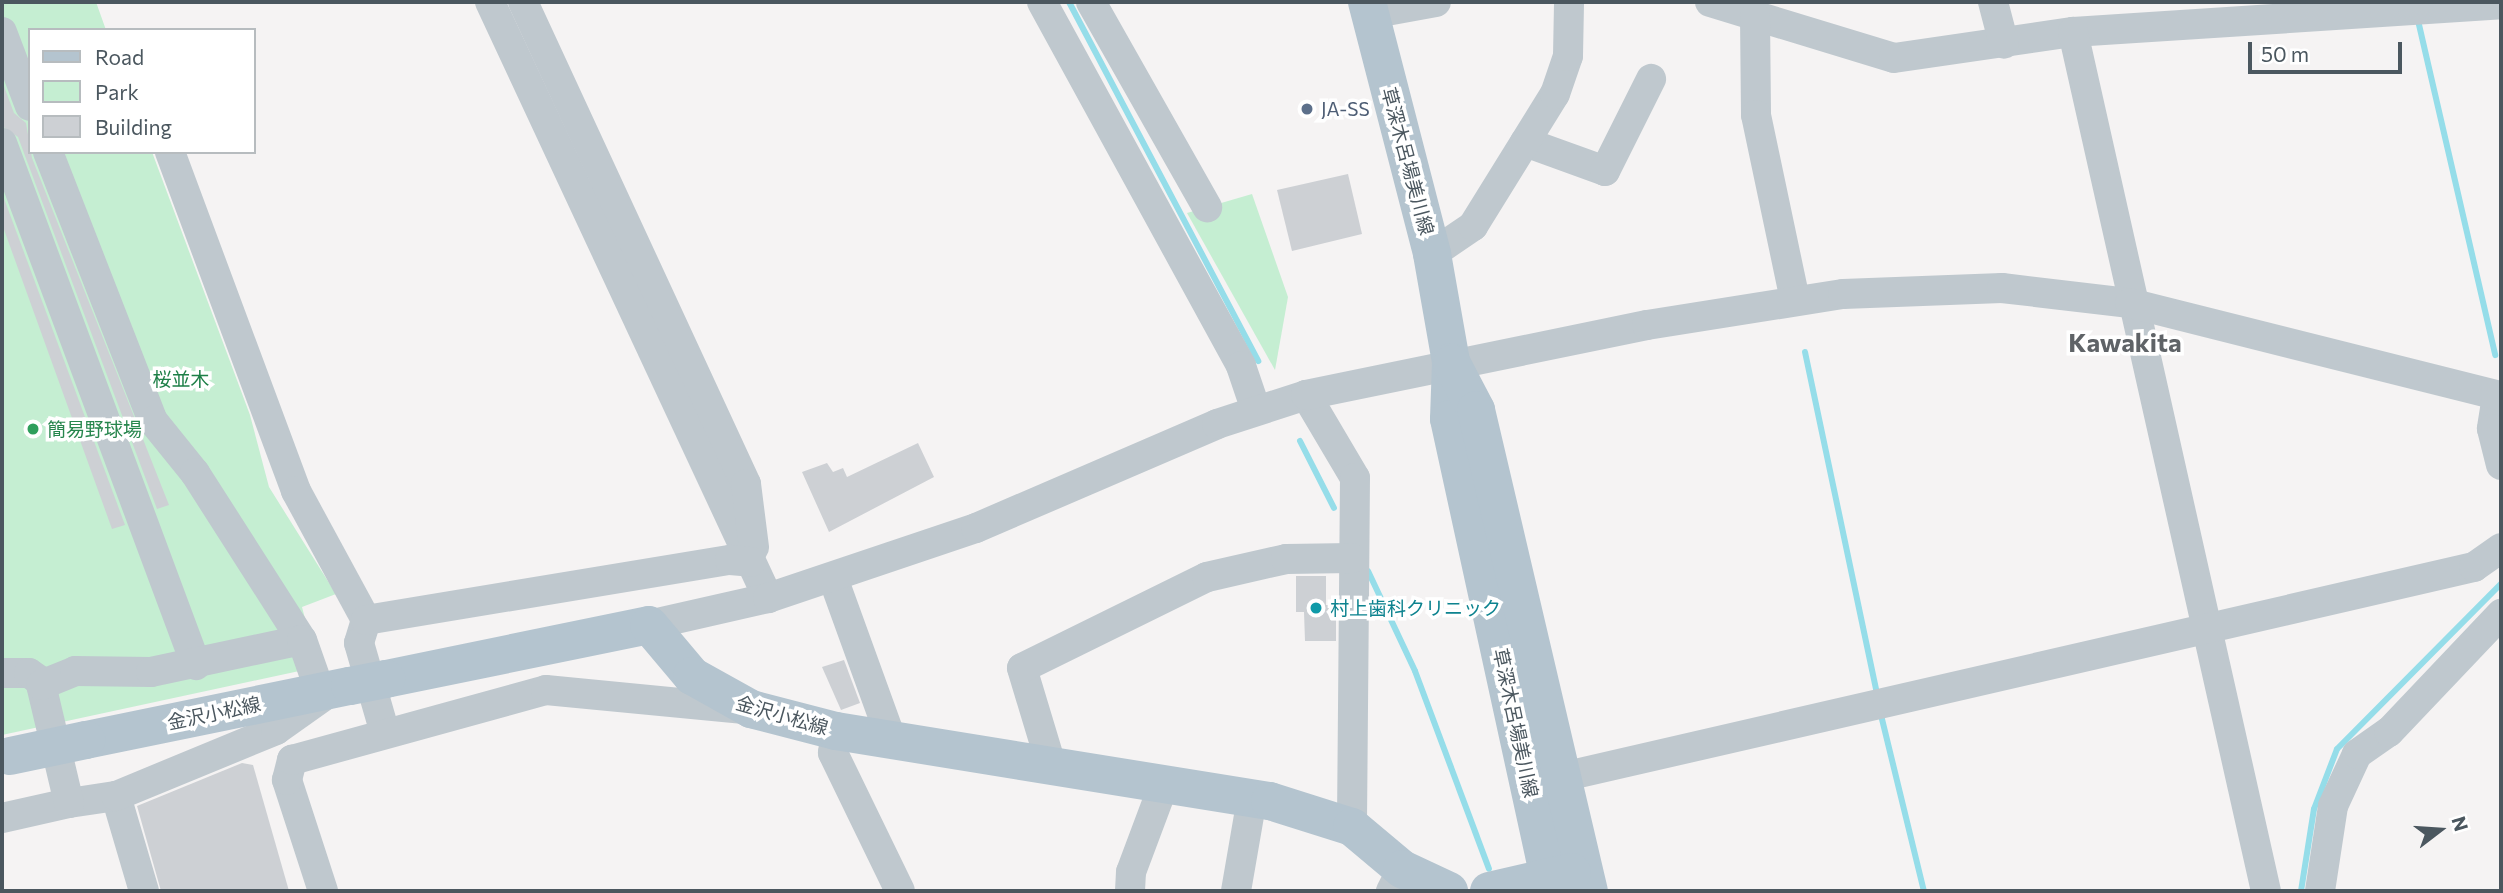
<!DOCTYPE html>
<html>
<head>
<meta charset="utf-8">
<style>
  body { margin:0 }
  #map { position:relative; width:2503px; height:893px; overflow:hidden; background:#f5f3f3; font-family:Commissioner,"Noto Sans JP",sans-serif }
  div>[style] { position:absolute }
  [style*='--x'] { left:calc(var(--x)*1px); top:calc(var(--y)*1px); width:calc(var(--w)*1px); rotate:calc(var(--a)*1deg) }
  .green>* { inset:0; background:#c5eed2 }
  .stream>* { height:6px; margin:-3px; padding:0 3px; transform-origin:3px; border-radius:3px; background:#95dde9 }
  .building>* { inset:0; background:#cdd0d4 }
  .minor>* { height:30px; margin:-15px; padding:0 15px; transform-origin:15px; border-radius:15px; background:#bfc8ce }
  .major>* { height:38px; margin:-19px; padding:0 19px; transform-origin:19px; border-radius:19px; background:#b4c4cf }
  .major-bridge>* { height:38px; margin:-19px; padding:0 19px; transform-origin:19px; border-radius:19px; background:#b4c4cf }
  .dots>* { width:19px; height:19px; translate:-50% -50%; box-sizing:border-box; border:4px solid #fff; border-radius:50% }
  span { translate:-50% -50%; white-space:nowrap; text-align:center; line-height:1.15; -webkit-text-stroke:7px #fff; paint-order:stroke }
  .service-label { font-size:19px; color:#4e5e75 }
  .left { translate:0 -50%; text-align:left }
  .street-label { font-size:19px; color:#4b575f }
  .park-label { font-size:19px; color:#1d7f47 }
  .leisure-label { font-size:19px; color:#27864d }
  .culture-label { font-size:19px; color:#0d838f }
  .district-label { font-size:26px; color:#5f6367; font-weight:700 }
  .frame { position:absolute; inset:0; border:4px solid #4b575f; pointer-events:none }
  .legend { position:absolute; left:28px; top:28px; width:228px; height:126px; box-sizing:border-box; background:#fff; border:2px solid #b7bcbf; margin:0; padding:9px 12px; list-style:none; font-size:21px; color:#4b575f }
  .legend li { display:flex; align-items:center; gap:14px; height:35px }
  .legend b { width:35px; border:2px solid #b7bcbf }
  .north { position:absolute; left:2405px; top:795px; width:70px; height:70px; -webkit-text-stroke:5px #fff; paint-order:stroke; rotate:73deg; font-size:19px; font-weight:700; line-height:28px; text-align:center; color:#4b575f }
  .north::after { content:''; display:block; margin:auto; width:24px; height:32px; background:#4b575f; clip-path:polygon(50% 0,100% 100%,50% 72%,0 100%) }
  .scale { position:absolute; left:2248px; top:42px; width:154px; height:32px; box-sizing:border-box; border:4px solid #4b575f; border-top:0; padding-left:9px; font-size:21px; line-height:24px; white-space:nowrap; color:#4b575f; -webkit-text-stroke:5px #fff; paint-order:stroke }
</style>
</head>
<body>
<div id="map">
  <div class="green">
    <div style="clip-path:polygon(2px 2px,96px 2px,106px 30px,30px 30px,30px 152px,152px 152px,250px 415px,269px 487px,336px 594px,302px 607px,309px 634px,304px 670px,2px 735px)"></div>
    <div style="clip-path:polygon(1252px 194px,1288px 297px,1275px 370px,1187px 213px)"></div>
  </div>
  <div class="stream">
    <div style="--x:1069;--y:2;--w:406;--a:62.2"></div>
    <div style="--x:2417;--y:16;--w:348;--a:77"></div>
    <div style="--x:1805;--y:352;--w:345;--a:78.1"></div>
    <div style="--x:1300;--y:441;--w:75;--a:63.1"></div>
    <div style="--x:1368;--y:571;--w:110;--a:64.8"></div>
    <div style="--x:1415;--y:671;--w:211;--a:69.5"></div>
    <div style="--x:1881;--y:715;--w:181;--a:76.3"></div>
    <div style="--x:2301;--y:891;--w:83;--a:-81"></div>
    <div style="--x:2314;--y:809;--w:64;--a:-69"></div>
    <div style="--x:2337;--y:749;--w:233;--a:-45.2"></div>
  </div>
  <div class="building">
    <div style="clip-path:polygon(2px 81px,14px 113px,26px 123px,32px 158px,169px 505px,157px 509px,18px 137px,2px 126px)"></div>
    <div style="clip-path:polygon(1348px 174px,1362px 234px,1292px 251px,1277px 190px)"></div>
    <div style="clip-path:polygon(2px 193px,125px 525px,112px 529px,2px 224px)"></div>
    <div style="clip-path:polygon(918px 443px,934px 477px,829px 532px,802px 472px,827px 463px,833px 472px,843px 468px,847px 477px)"></div>
    <div style="clip-path:polygon(1296px 576px,1326px 576px,1326px 605px,1336px 605px,1336px 641px,1305px 641px,1304px 612px,1296px 612px)"></div>
    <div style="clip-path:polygon(844px 660px,860px 703px,841px 710px,822px 667px)"></div>
    <div style="clip-path:polygon(242px 763px,253px 765px,289px 891px,161px 891px,137px 806px)"></div>
  </div>
  <div class="minor">
    <div style="--x:490;--y:2;--w:658;--a:64.99"></div>
    <div style="--x:523;--y:2;--w:531;--a:65.17"></div>
    <div style="--x:746;--y:484;--w:64;--a:82.8"></div>
    <div style="--x:1042;--y:2;--w:415;--a:61.3"></div>
    <div style="--x:1241;--y:366;--w:46;--a:71.2"></div>
    <div style="--x:1091;--y:2;--w:236;--a:60.5"></div>
    <div style="--x:1710;--y:2;--w:192;--a:16.9"></div>
    <div style="--x:1894;--y:58;--w:181;--a:-8.3"></div>
    <div style="--x:2073;--y:32;--w:429;--a:-3.7"></div>
    <div style="--x:1993;--y:2;--w:43;--a:75.3"></div>
    <div style="--x:1370;--y:14;--w:67;--a:-10.3"></div>
    <div style="--x:1755;--y:17;--w:98;--a:89.4"></div>
    <div style="--x:1756;--y:115;--w:189;--a:78.1"></div>
    <div style="--x:2;--y:32;--w:79;--a:69.3"></div>
    <div style="--x:2073;--y:32;--w:880;--a:77.34"></div>
    <div style="--x:1525;--y:142;--w:85;--a:19.9"></div>
    <div style="--x:1605;--y:171;--w:103;--a:-63.4"></div>
    <div style="--x:2;--y:143;--w:557;--a:69.61"></div>
    <div style="--x:48;--y:152;--w:289;--a:68.7"></div>
    <div style="--x:153;--y:421;--w:67;--a:51.1"></div>
    <div style="--x:195;--y:473;--w:198;--a:57.4"></div>
    <div style="--x:170;--y:152;--w:362;--a:69.6"></div>
    <div style="--x:296;--y:491;--w:147;--a:61.5"></div>
    <div style="--x:366;--y:620;--w:24;--a:107"></div>
    <div style="--x:359;--y:643;--w:94;--a:73.9"></div>
    <div style="--x:1432;--y:254;--w:50;--a:-34.3"></div>
    <div style="--x:1473;--y:226;--w:155;--a:-58.2"></div>
    <div style="--x:1555;--y:94;--w:40;--a:-71.1"></div>
    <div style="--x:1568;--y:56;--w:54;--a:-88.9"></div>
    <div style="--x:1306;--y:395;--w:96;--a:59.4"></div>
    <div style="--x:1355;--y:478;--w:349;--a:90.5"></div>
    <div style="--x:2497;--y:396;--w:33;--a:99"></div>
    <div style="--x:2492;--y:429;--w:37;--a:76"></div>
    <div style="--x:833;--y:578;--w:170;--a:70.1"></div>
    <div style="--x:366;--y:620;--w:369;--a:-9.4"></div>
    <div style="--x:730;--y:560;--w:21;--a:5"></div>
    <div style="--x:649;--y:625;--w:122;--a:-12.8"></div>
    <div style="--x:768;--y:598;--w:219;--a:-18.6"></div>
    <div style="--x:976;--y:528;--w:262;--a:-23.3"></div>
    <div style="--x:1217;--y:424;--w:94;--a:-18"></div>
    <div style="--x:1306;--y:395;--w:348;--a:-11.6"></div>
    <div style="--x:1647;--y:325;--w:198;--a:-9"></div>
    <div style="--x:1843;--y:294;--w:159;--a:-2.2"></div>
    <div style="--x:2002;--y:288;--w:129;--a:6.7"></div>
    <div style="--x:2130;--y:303;--w:382;--a:14.1"></div>
    <div style="--x:2;--y:673;--w:27;--a:0"></div>
    <div style="--x:29;--y:673;--w:19;--a:35"></div>
    <div style="--x:836;--y:731;--w:22;--a:98"></div>
    <div style="--x:833;--y:753;--w:153;--a:64.1"></div>
    <div style="--x:1050;--y:761;--w:97;--a:-106.8"></div>
    <div style="--x:1022;--y:668;--w:206;--a:-26.2"></div>
    <div style="--x:1207;--y:577;--w:81;--a:-12.8"></div>
    <div style="--x:1286;--y:559;--w:66;--a:-0.9"></div>
    <div style="--x:1562;--y:777;--w:936;--a:-12.97"></div>
    <div style="--x:2474;--y:567;--w:33;--a:-35"></div>
    <div style="--x:116;--y:796;--w:99;--a:73.6"></div>
    <div style="--x:69;--y:803;--w:48;--a:-8.5"></div>
    <div style="--x:116;--y:796;--w:173;--a:-22.4"></div>
    <div style="--x:276;--y:730;--w:64;--a:-35.4"></div>
    <div style="--x:2;--y:818;--w:69;--a:-12.6"></div>
    <div style="--x:69;--y:803;--w:121;--a:-103.3"></div>
    <div style="--x:41;--y:685;--w:37;--a:-22"></div>
    <div style="--x:75;--y:671;--w:76;--a:0.8"></div>
    <div style="--x:151;--y:672;--w:154;--a:-12"></div>
    <div style="--x:302;--y:640;--w:54;--a:70.6"></div>
    <div style="--x:323;--y:891;--w:117;--a:-108"></div>
    <div style="--x:287;--y:780;--w:21;--a:-76"></div>
    <div style="--x:292;--y:760;--w:263;--a:-15.4"></div>
    <div style="--x:546;--y:690;--w:199;--a:5.5"></div>
    <div style="--x:1130;--y:891;--w:19;--a:-87"></div>
    <div style="--x:1131;--y:872;--w:97;--a:-69.5"></div>
    <div style="--x:1236;--y:891;--w:94;--a:-80.2"></div>
    <div style="--x:1391;--y:891;--w:25;--a:-63"></div>
    <div style="--x:2320;--y:891;--w:86;--a:-81.3"></div>
    <div style="--x:2333;--y:806;--w:57;--a:-65.2"></div>
    <div style="--x:2357;--y:754;--w:39;--a:-35"></div>
    <div style="--x:2389;--y:732;--w:163;--a:-46.5"></div>
  </div>
  <div class="major">
    <div style="--x:1367;--y:2;--w:260;--a:75.5"></div>
    <div style="--x:1432;--y:254;--w:110;--a:80"></div>
    <div style="--x:1451;--y:362;--w:57;--a:92"></div>
    <div style="--x:1449;--y:419;--w:483;--a:77.7"></div>
    <div style="--x:1452;--y:364;--w:52;--a:62.4"></div>
    <div style="--x:1476;--y:410;--w:494;--a:76.8"></div>
    <div style="--x:386;--y:679;--w:268;--a:-11.6"></div>
    <div style="--x:649;--y:625;--w:67;--a:49.9"></div>
    <div style="--x:692;--y:676;--w:68;--a:29.2"></div>
    <div style="--x:751;--y:709;--w:88;--a:14.5"></div>
    <div style="--x:836;--y:731;--w:440;--a:9.2"></div>
    <div style="--x:1270;--y:801;--w:86;--a:17.6"></div>
    <div style="--x:1352;--y:827;--w:65;--a:40"></div>
    <div style="--x:1402;--y:869;--w:52;--a:25.1"></div>
    <div style="--x:86;--y:740;--w:269;--a:-11.6"></div>
    <div style="--x:1489;--y:891;--w:85;--a:-12.9"></div>
  </div>
  <div class="major-bridge">
    <div style="--x:350;--y:686;--w:37;--a:-11"></div>
    <div style="--x:10;--y:756;--w:78;--a:-11.9"></div>
  </div>
  <div class="dots">
    <div style="left:1307px;top:109px;background:#5c6f8a"></div>
    <div style="left:33px;top:429px;background:#2e9e5b"></div>
    <div style="left:1316px;top:608px;background:#0f9aa8"></div>
  </div>
  <div class="service-label">
    <span class="left" style="left:1321px;top:109px">JA-SS</span>
  </div>
  <div class="street-label">
    <span style="left:1408px;top:161px;rotate:75deg">草深木呂場美川線</span>
    <span style="left:214px;top:713px;rotate:-12deg">金沢小松線</span>
    <span style="left:782px;top:715px;rotate:16deg">金沢小松線</span>
    <span style="left:1516px;top:723px;rotate:78deg">草深木呂場美川線</span>
  </div>
  <div class="park-label">
    <span style="left:181px;top:379px">桜並木</span>
  </div>
  <div class="leisure-label">
    <span class="left" style="left:47px;top:429px">簡易野球場</span>
  </div>
  <div class="culture-label">
    <span class="left" style="left:1330px;top:608px">村上歯科クリニック</span>
  </div>
  <div class="district-label">
    <span style="left:2125px;top:342px">Kawakita</span>
  </div>
  <div class="frame"></div>
  <ul class="legend">
  <li><b style="height:9px;background:#b4c4cf"></b>Road</li>
  <li><b style="height:19px;background:#c5eed2"></b>Park</li>
  <li><b style="height:19px;background:#cdd0d4"></b>Building</li>
  </ul>
  <div class="north">N</div>
  <div class="scale">50 m</div>
</div>
</body>
</html>
